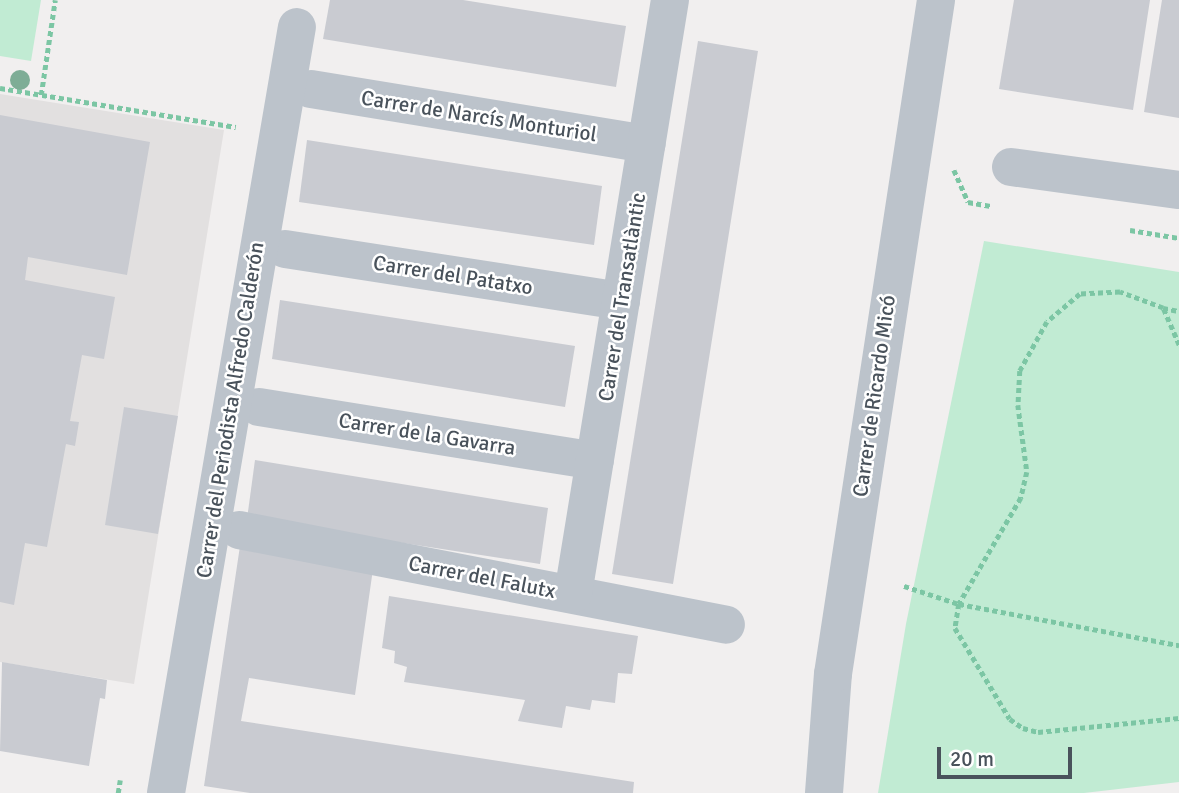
<!DOCTYPE html>
<html>
<head>
<meta charset="utf-8">
<style>
  body { margin:0 }
  #map { position:relative; width:1179px; height:793px; overflow:hidden; background:#f1efef; font-family:Signika,sans-serif }
  div>[style] { position:absolute }
  [style*='--x'] { left:calc(var(--x)*1px); top:calc(var(--y)*1px); width:calc(var(--w)*1px); rotate:calc(var(--a)*1deg) }
  .education>* { inset:0; background:#e2e0e0 }
  .green>* { inset:0; background:#c1ebd3 }
  .building>* { inset:0; background:#c9cbd1 }
  .path>* { height:4.5px; margin-top:-2.25px; transform-origin:0; background:repeating-linear-gradient(90deg,#7cc6a4 0 5px,transparent 0 8.5px) }
  .minor>* { height:38px; margin:-19px; padding:0 19px; transform-origin:19px; border-radius:19px; background:#bcc3cb }
  .trees>* { width:20px; height:20px; margin:-10px; border-radius:50%; background:#7ead96 }
  span { translate:-50% -50%; white-space:nowrap; text-align:center; line-height:1.15; -webkit-text-stroke:5px #fff; paint-order:stroke }
  .street-label { font-size:21px; color:#49525b }
  .scale { position:absolute; left:937px; top:747px; width:135px; height:32px; box-sizing:border-box; border:4px solid #49525b; border-top:0; padding-left:9px; font-size:21px; line-height:24px; white-space:nowrap; color:#49525b; -webkit-text-stroke:5px #fff; paint-order:stroke }
</style>
</head>
<body>
<div id="map">
  <div class="education">
    <div style="clip-path:polygon(0 94px,224px 130px,134px 684px,0 662px)"></div>
  </div>
  <div class="green">
    <div style="clip-path:polygon(0 0,41px 0,31px 61px,0 56px)"></div>
    <div style="clip-path:polygon(984px 241px,1179px 272px,1179px 782px,1084px 793px,878px 793px,906px 624px)"></div>
  </div>
  <div class="building">
    <div style="clip-path:polygon(330px 0,463px 0,626px 26px,616px 87px,323px 39px)"></div>
    <div style="clip-path:polygon(1014px 0,1150px 0,1133px 110px,999px 89px)"></div>
    <div style="clip-path:polygon(1162px 0,1179px 0,1179px 118px,1144px 112px)"></div>
    <div style="clip-path:polygon(698px 41px,758px 51px,673px 584px,612px 574px)"></div>
    <div style="clip-path:polygon(0 115px,150px 142px,127px 275px,28px 257px,25px 280px,115px 297px,104px 359px,82px 355px,70px 421px,79px 422px,75px 446px,66px 444px,47px 547px,25px 543px,14px 605px,0 602px)"></div>
    <div style="clip-path:polygon(307px 140px,602px 186px,594px 245px,299px 202px)"></div>
    <div style="clip-path:polygon(280px 300px,575px 346px,565px 407px,272px 359px)"></div>
    <div style="clip-path:polygon(124px 407px,178px 416px,158px 534px,105px 525px)"></div>
    <div style="clip-path:polygon(255px 460px,548px 508px,540px 564px,247px 519px)"></div>
    <div style="clip-path:polygon(240px 546px,373px 569px,355px 695px,249px 678px,241px 721px,634px 782px,633px 793px,250px 793px,204px 786px)"></div>
    <div style="clip-path:polygon(389px 596px,638px 636px,632px 674px,618px 673px,615px 703px,592px 700px,590px 710px,566px 706px,562px 728px,518px 721px,525px 700px,404px 682px,407px 667px,394px 663px,395px 651px,382px 648px)"></div>
    <div style="clip-path:polygon(2px 662px,107px 680px,105px 699px,100px 698px,89px 766px,0 751px)"></div>
  </div>
  <div class="path">
    <div style="--x:0;--y:88;--w:239;--a:9.4"></div>
    <div style="--x:41;--y:95;--w:96;--a:-81.6"></div>
    <div style="--x:954;--y:170;--w:35;--a:66"></div>
    <div style="--x:968;--y:202;--w:23;--a:10"></div>
    <div style="--x:1130;--y:230;--w:50;--a:9.3"></div>
    <div style="--x:1163;--y:308;--w:16;--a:11"></div>
    <div style="--x:1179;--y:345;--w:40;--a:-113.4"></div>
    <div style="--x:1163;--y:308;--w:46;--a:-159.6"></div>
    <div style="--x:1120;--y:292;--w:40;--a:177.1"></div>
    <div style="--x:1080;--y:294;--w:43;--a:139.7"></div>
    <div style="--x:1047;--y:322;--w:56;--a:118.9"></div>
    <div style="--x:1020;--y:371;--w:34;--a:93"></div>
    <div style="--x:1018;--y:405;--w:68;--a:82.3"></div>
    <div style="--x:1027;--y:472;--w:27;--a:103"></div>
    <div style="--x:1021;--y:498;--w:123;--a:120.3"></div>
    <div style="--x:959;--y:604;--w:224;--a:10.6"></div>
    <div style="--x:904;--y:586;--w:58;--a:18.1"></div>
    <div style="--x:959;--y:604;--w:24;--a:99"></div>
    <div style="--x:955;--y:628;--w:106;--a:58.9"></div>
    <div style="--x:1010;--y:719;--w:16;--a:35"></div>
    <div style="--x:1023;--y:728;--w:16;--a:15"></div>
    <div style="--x:1038;--y:732;--w:142;--a:-5.7"></div>
    <div style="--x:118;--y:793;--w:13;--a:-81"></div>
  </div>
  <div class="minor">
    <div style="--x:311;--y:89;--w:340;--a:9.3"></div>
    <div style="--x:1011;--y:167;--w:170;--a:7.8"></div>
    <div style="--x:285;--y:249;--w:340;--a:8.8"></div>
    <div style="--x:259;--y:407;--w:340;--a:9.1"></div>
    <div style="--x:239;--y:530;--w:496;--a:11"></div>
    <div style="--x:573;--y:594;--w:602;--a:-80.73"></div>
    <div style="--x:166;--y:793;--w:777;--a:-80.3"></div>
    <div style="--x:824;--y:793;--w:119;--a:-85.7"></div>
    <div style="--x:833;--y:674;--w:682;--a:-81.31"></div>
  </div>
  <div class="trees">
    <div style="left:20px;top:80px"></div>
  </div>
  <div class="street-label">
    <span style="left:479px;top:116px;rotate:9deg">Carrer de Narcís Monturiol</span>
    <span style="left:453px;top:275px;rotate:9deg">Carrer del Patatxo</span>
    <span style="left:622px;top:297px;rotate:-81deg">Carrer del Transatlàntic</span>
    <span style="left:874px;top:396px;rotate:-82deg">Carrer de Ricardo Micó</span>
    <span style="left:230px;top:410px;rotate:-81deg">Carrer del Periodista Alfredo Calderón</span>
    <span style="left:427px;top:434px;rotate:9deg">Carrer de la Gavarra</span>
    <span style="left:482px;top:577px;rotate:11deg">Carrer del Falutx</span>
  </div>
  <div class="scale">20 m</div>
</div>
</body>
</html>
